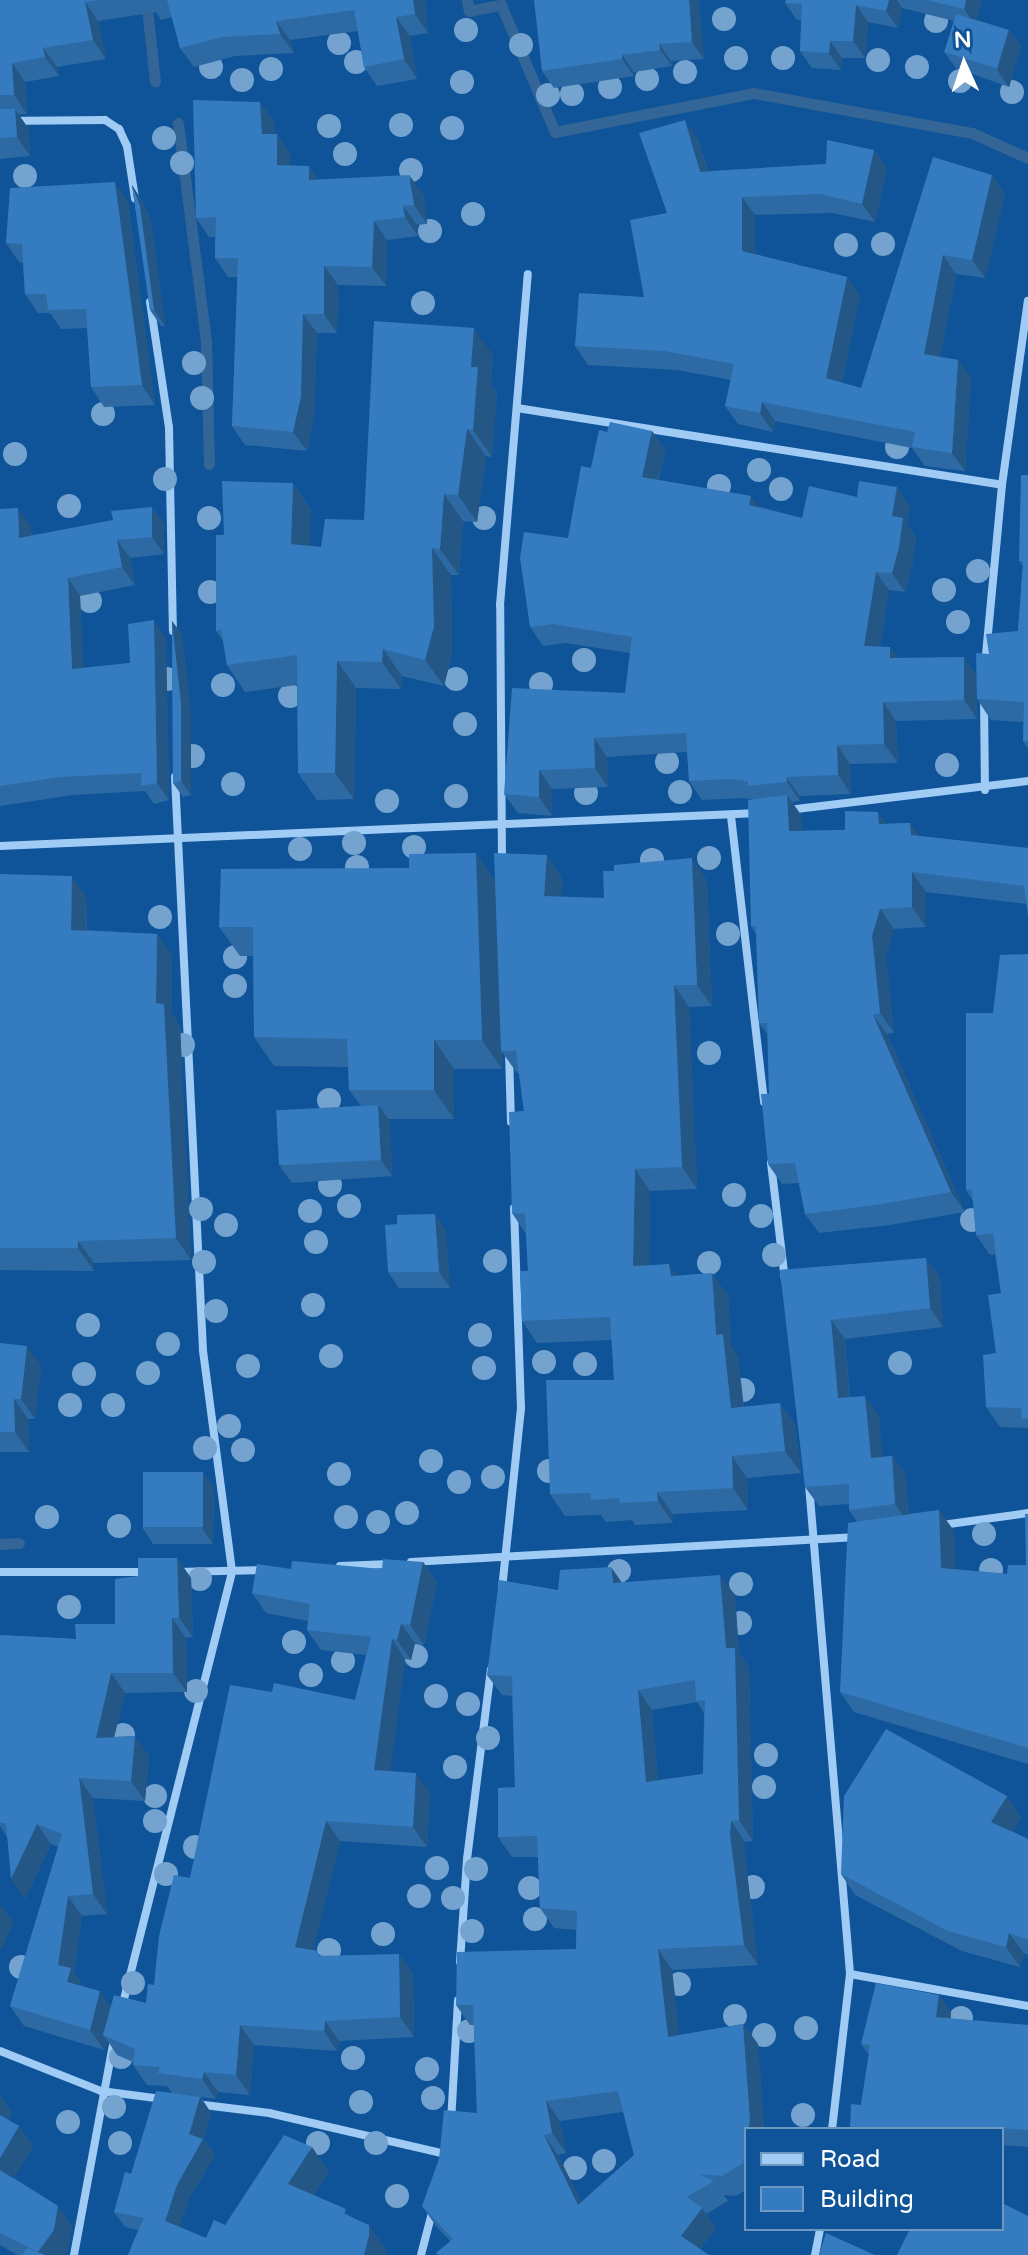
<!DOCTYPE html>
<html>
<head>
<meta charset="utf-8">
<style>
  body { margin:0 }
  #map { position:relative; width:1028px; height:2255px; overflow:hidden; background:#0f5498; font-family:"Varela Round",sans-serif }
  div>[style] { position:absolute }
  .stream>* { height:11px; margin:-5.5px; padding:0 5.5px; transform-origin:5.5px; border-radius:5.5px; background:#336596 }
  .minor>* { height:8px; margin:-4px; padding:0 4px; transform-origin:4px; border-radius:4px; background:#9fcbf5 }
  .trees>* { width:24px; height:24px; margin:-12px; border-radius:50%; background:#75a3d0 }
  .wall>* { inset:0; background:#2d6aa4 }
  .shaded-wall>* { inset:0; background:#245686 }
  .building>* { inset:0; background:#347bbf; transform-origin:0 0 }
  span { translate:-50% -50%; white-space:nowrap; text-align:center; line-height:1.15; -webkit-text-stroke:8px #0f5498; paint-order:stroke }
  .legend { position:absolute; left:744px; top:2127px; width:260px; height:104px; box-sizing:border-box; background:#0f5498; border:2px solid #6f98c1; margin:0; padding:10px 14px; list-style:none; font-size:24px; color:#fff }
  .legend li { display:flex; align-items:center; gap:16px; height:40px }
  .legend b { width:40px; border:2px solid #6f98c1 }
  .north { position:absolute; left:924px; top:24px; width:80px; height:80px; -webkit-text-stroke:6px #0f5498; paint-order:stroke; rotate:357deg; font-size:22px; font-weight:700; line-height:32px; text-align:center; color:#fff }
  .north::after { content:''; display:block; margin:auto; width:28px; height:36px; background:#fff; clip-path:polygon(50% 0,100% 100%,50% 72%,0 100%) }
</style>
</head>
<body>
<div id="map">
  <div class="stream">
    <i style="left:146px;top:0;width:82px;rotate:83.7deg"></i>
    <i style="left:467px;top:0;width:11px;rotate:80deg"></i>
    <i style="left:469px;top:11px;width:33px;rotate:-11deg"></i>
    <i style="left:501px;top:5px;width:138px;rotate:67deg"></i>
    <i style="left:555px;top:132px;width:203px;rotate:-11.1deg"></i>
    <i style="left:754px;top:93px;width:222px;rotate:10.4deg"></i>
    <i style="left:972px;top:133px;width:61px;rotate:24.1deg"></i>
    <i style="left:178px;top:123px;width:220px;rotate:82.7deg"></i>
    <i style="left:206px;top:341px;width:123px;rotate:88.6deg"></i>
    <i style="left:0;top:1544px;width:19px;rotate:-3deg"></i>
  </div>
  <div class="minor">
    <i style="left:0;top:121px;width:105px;rotate:-0.5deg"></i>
    <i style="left:105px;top:120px;width:17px;rotate:33deg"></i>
    <i style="left:119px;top:129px;width:19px;rotate:65deg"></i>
    <i style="left:127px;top:146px;width:53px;rotate:81.3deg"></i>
    <i style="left:150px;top:302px;width:126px;rotate:81.4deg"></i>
    <i style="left:169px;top:427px;width:204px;rotate:88.9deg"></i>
    <i style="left:517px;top:408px;width:491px;rotate:9deg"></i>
    <i style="left:985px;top:665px;width:181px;rotate:-84.6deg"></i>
    <i style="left:1002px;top:485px;width:186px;rotate:-82deg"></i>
    <i style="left:984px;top:698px;width:92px;rotate:89.4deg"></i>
    <i style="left:788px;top:810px;width:242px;rotate:-6.9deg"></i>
    <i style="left:731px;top:816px;width:288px;rotate:83.4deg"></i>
    <i style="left:0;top:846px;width:759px;rotate:-2.49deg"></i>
    <i style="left:502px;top:862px;width:257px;rotate:-90.4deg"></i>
    <i style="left:500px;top:605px;width:332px;rotate:-85.2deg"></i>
    <i style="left:509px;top:1052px;width:70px;rotate:88.4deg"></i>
    <i style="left:771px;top:1163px;width:118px;rotate:83.2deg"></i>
    <i style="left:809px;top:1485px;width:491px;rotate:85.2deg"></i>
    <i style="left:850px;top:1974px;width:156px;rotate:96.6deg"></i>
    <i style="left:942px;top:1525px;width:87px;rotate:-7.9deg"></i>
    <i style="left:411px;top:1562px;width:447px;rotate:-3.2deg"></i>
    <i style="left:340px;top:1566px;width:50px;rotate:-2.3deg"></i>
    <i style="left:0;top:1572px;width:146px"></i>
    <i style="left:176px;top:1572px;width:90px;rotate:-1.3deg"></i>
    <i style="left:502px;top:1589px;width:182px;rotate:-84deg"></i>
    <i style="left:521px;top:1408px;width:200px;rotate:-92deg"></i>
    <i style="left:460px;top:1962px;width:103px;rotate:-86.1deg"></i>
    <i style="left:467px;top:1859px;width:191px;rotate:-82.8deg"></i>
    <i style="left:850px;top:1974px;width:181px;rotate:10.2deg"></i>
    <i style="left:122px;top:2007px;width:450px;rotate:-75.8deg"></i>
    <i style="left:232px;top:1571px;width:223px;rotate:-97.5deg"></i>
    <i style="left:203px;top:1350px;width:574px;rotate:-92.8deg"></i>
    <i style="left:0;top:2051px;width:109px;rotate:21.6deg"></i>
    <i style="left:101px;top:2091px;width:63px;rotate:7.4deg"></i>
    <i style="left:196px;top:2104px;width:74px;rotate:7deg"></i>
    <i style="left:269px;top:2113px;width:185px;rotate:13.1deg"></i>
    <i style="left:451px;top:2122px;width:122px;rotate:-86.7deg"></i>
    <i style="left:74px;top:2255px;width:219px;rotate:-79.5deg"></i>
    <i style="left:421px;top:2255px;width:48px;rotate:-75.4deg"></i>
    <i style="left:815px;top:2255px;width:26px;rotate:-79deg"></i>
  </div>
  <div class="trees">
    <i style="left:724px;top:19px"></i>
    <i style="left:936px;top:21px"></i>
    <i style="left:466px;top:30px"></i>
    <i style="left:339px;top:43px"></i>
    <i style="left:521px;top:45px"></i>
    <i style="left:736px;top:58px"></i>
    <i style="left:783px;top:58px"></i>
    <i style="left:878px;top:60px"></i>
    <i style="left:356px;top:62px"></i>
    <i style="left:211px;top:67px"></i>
    <i style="left:917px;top:67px"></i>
    <i style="left:271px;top:69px"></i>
    <i style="left:685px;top:72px"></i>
    <i style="left:647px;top:79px"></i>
    <i style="left:242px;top:80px"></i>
    <i style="left:960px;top:81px"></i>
    <i style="left:462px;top:82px"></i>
    <i style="left:610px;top:87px"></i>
    <i style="left:1012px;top:92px"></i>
    <i style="left:572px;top:94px"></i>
    <i style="left:548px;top:95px"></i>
    <i style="left:401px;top:125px"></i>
    <i style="left:329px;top:126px"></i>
    <i style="left:452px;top:128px"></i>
    <i style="left:164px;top:138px"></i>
    <i style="left:345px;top:154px"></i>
    <i style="left:182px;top:163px"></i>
    <i style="left:411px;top:170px"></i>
    <i style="left:25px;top:176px"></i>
    <i style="left:473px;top:214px"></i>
    <i style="left:430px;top:231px"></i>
    <i style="left:883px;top:244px"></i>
    <i style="left:846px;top:245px"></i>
    <i style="left:423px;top:303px"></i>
    <i style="left:194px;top:363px"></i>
    <i style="left:202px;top:398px"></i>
    <i style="left:103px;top:414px"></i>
    <i style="left:897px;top:447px"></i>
    <i style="left:15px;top:454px"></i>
    <i style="left:759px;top:470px"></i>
    <i style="left:165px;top:479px"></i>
    <i style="left:719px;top:486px"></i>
    <i style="left:781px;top:489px"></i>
    <i style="left:69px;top:506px"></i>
    <i style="left:209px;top:518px"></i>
    <i style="left:484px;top:518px"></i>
    <i style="left:978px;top:571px"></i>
    <i style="left:944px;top:590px"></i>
    <i style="left:210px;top:592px"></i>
    <i style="left:90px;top:601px"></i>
    <i style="left:958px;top:622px"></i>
    <i style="left:584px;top:660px"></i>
    <i style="left:167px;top:679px"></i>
    <i style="left:456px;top:679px"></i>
    <i style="left:541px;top:684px"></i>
    <i style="left:223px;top:685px"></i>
    <i style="left:290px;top:696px"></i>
    <i style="left:465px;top:724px"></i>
    <i style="left:193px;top:756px"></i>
    <i style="left:667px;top:762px"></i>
    <i style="left:947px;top:765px"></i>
    <i style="left:233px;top:784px"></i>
    <i style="left:680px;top:792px"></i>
    <i style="left:586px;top:793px"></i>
    <i style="left:456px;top:796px"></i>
    <i style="left:387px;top:801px"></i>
    <i style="left:354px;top:843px"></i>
    <i style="left:414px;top:847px"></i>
    <i style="left:300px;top:849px"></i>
    <i style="left:709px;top:858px"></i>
    <i style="left:652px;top:860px"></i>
    <i style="left:357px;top:867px"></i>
    <i style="left:160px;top:917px"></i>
    <i style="left:728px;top:934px"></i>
    <i style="left:235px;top:957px"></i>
    <i style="left:235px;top:986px"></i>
    <i style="left:183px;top:1045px"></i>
    <i style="left:709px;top:1053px"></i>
    <i style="left:329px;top:1100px"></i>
    <i style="left:330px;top:1185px"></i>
    <i style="left:734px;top:1195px"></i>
    <i style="left:349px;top:1206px"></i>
    <i style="left:201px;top:1209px"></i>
    <i style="left:310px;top:1211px"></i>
    <i style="left:761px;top:1216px"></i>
    <i style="left:972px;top:1220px"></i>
    <i style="left:226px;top:1225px"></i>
    <i style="left:316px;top:1242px"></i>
    <i style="left:774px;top:1255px"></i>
    <i style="left:495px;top:1261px"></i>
    <i style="left:204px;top:1262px"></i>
    <i style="left:709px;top:1263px"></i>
    <i style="left:313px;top:1305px"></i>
    <i style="left:216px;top:1311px"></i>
    <i style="left:88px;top:1325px"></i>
    <i style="left:480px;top:1335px"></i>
    <i style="left:168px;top:1344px"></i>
    <i style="left:331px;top:1356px"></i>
    <i style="left:544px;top:1362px"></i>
    <i style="left:900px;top:1363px"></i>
    <i style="left:585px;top:1364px"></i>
    <i style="left:248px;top:1366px"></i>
    <i style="left:484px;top:1368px"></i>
    <i style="left:148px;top:1373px"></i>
    <i style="left:84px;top:1374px"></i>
    <i style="left:743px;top:1390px"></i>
    <i style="left:70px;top:1405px"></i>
    <i style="left:113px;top:1405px"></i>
    <i style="left:229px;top:1426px"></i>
    <i style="left:205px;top:1448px"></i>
    <i style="left:243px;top:1450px"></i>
    <i style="left:431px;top:1461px"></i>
    <i style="left:549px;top:1471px"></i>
    <i style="left:339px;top:1474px"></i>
    <i style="left:493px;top:1477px"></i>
    <i style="left:459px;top:1482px"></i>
    <i style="left:407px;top:1513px"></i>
    <i style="left:47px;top:1517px"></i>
    <i style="left:346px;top:1517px"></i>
    <i style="left:378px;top:1522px"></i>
    <i style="left:119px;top:1526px"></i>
    <i style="left:984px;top:1534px"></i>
    <i style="left:991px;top:1570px"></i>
    <i style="left:619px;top:1571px"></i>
    <i style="left:200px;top:1579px"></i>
    <i style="left:741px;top:1584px"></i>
    <i style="left:69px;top:1607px"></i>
    <i style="left:740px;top:1623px"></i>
    <i style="left:294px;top:1642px"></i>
    <i style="left:416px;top:1656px"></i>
    <i style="left:343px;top:1661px"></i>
    <i style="left:311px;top:1675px"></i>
    <i style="left:196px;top:1691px"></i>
    <i style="left:436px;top:1696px"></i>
    <i style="left:468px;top:1704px"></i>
    <i style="left:123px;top:1735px"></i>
    <i style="left:488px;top:1738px"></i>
    <i style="left:766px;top:1755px"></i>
    <i style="left:455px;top:1767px"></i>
    <i style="left:764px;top:1787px"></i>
    <i style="left:155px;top:1796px"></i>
    <i style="left:155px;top:1821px"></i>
    <i style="left:195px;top:1847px"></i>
    <i style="left:437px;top:1868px"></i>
    <i style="left:476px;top:1869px"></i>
    <i style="left:166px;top:1874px"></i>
    <i style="left:753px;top:1887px"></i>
    <i style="left:530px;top:1888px"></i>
    <i style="left:419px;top:1896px"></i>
    <i style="left:453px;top:1898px"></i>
    <i style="left:535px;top:1919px"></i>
    <i style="left:472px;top:1931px"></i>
    <i style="left:383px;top:1934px"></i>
    <i style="left:329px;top:1950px"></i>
    <i style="left:21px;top:1967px"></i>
    <i style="left:133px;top:1983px"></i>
    <i style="left:679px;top:1984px"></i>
    <i style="left:735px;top:2016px"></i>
    <i style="left:961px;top:2018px"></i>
    <i style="left:806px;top:2028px"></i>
    <i style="left:469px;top:2031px"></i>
    <i style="left:764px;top:2035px"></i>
    <i style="left:121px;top:2057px"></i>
    <i style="left:353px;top:2058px"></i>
    <i style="left:427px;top:2069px"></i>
    <i style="left:433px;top:2098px"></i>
    <i style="left:361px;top:2102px"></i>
    <i style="left:114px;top:2107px"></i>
    <i style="left:803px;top:2115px"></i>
    <i style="left:68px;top:2122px"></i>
    <i style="left:120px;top:2143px"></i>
    <i style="left:318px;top:2143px"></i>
    <i style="left:376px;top:2143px"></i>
    <i style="left:604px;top:2161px"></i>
    <i style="left:575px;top:2168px"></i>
    <i style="left:397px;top:2196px"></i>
  </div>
  <div class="wall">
    <i style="clip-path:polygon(0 0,425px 0,428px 33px,410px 36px,417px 79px,377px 86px,364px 67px,358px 31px,290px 40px,294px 53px,235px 56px,194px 67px,180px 48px,172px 17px,161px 20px,156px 12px,98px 21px,106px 59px,57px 67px,59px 76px,25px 82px,27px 114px,18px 114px,28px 128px,30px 156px,0 159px)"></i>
    <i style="clip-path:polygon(699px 0,704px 59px,671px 61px,672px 66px,634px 72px,634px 76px,554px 88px,542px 71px)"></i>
    <i style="clip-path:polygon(786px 0,982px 0,977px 20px,1009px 30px,1021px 46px,1009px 87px,956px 68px,944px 52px,954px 21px,902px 8px,898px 28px,868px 22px,865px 58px,842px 58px,841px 70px,812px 68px,800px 51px,801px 20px,797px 20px,785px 3px)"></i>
    <i style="clip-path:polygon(274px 121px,274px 134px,277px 134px,290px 153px,290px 165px,319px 180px,423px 194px,427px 224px,417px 225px,418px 236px,387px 240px,386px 286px,338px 285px,337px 333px,317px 333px,314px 416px,307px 451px,245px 445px,232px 426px,238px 277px,228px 277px,215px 258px,215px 237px,209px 237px,196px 218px)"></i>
    <i style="clip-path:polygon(698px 139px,708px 171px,826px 164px,874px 150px,887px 168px,875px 222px,833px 213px,755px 215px,755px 254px,847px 277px,860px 295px,842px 383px,861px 388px,992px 175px,1005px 194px,985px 278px,956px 274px,940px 357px,958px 360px,971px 378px,965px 471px,925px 466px,912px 448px,775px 421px,773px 432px,738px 424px,725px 406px,731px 380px,677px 370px,588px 365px,575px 346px,644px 297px,667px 213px)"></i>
    <i style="clip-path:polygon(132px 185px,142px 201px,151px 221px,165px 326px,161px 326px,150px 310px)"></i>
    <i style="clip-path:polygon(128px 201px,155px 405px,104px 407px,91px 387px,87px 328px,61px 329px,50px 313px,38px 313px,25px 294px,23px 263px,19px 262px,6px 243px)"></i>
    <i style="clip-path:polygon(493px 355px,491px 385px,497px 394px,492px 457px,486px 456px,477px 522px,463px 521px,459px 575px,451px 575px,452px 654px,444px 686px,402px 676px,401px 689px,356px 688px,354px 799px,317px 800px,298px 773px,297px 685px,245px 692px,227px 665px,223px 641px,216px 631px,224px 535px,293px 483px,311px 510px,310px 546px,321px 547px,364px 520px)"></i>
    <i style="clip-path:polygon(652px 431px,665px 450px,659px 480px,802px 518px,857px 497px,910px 506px,907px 524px,916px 537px,912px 567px,905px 592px,889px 590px,880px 647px,898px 658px,977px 675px,989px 654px,1018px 631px,1023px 566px,1019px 561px,1028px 475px,1028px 749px,1023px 741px,1024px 722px,991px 720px,977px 699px,977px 719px,896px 721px,898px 763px,850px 764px,851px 794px,800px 796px,800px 801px,792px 802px,801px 815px,802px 831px,845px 830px,886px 824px,910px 823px,919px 836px,1028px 848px,1027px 904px,926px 892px,926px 927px,894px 929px,886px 956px,894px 1033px,887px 1034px,965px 1212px,890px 1225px,819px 1233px,805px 1214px,799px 1183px,782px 1184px,768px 1164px,769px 1094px,768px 1035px,759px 1023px,756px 934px,751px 926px,752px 799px,742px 798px,702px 800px,689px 781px,687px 752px,607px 757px,608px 787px,552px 789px,552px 816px,518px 813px,504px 794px,625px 693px,630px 653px,566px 643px,543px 646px,530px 627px,568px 538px,591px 468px,607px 432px)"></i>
    <i style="clip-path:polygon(0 509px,31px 526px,31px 535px,164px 524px,164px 554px,130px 558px,135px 585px,80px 596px,83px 668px,130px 663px,166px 638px,169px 800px,154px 804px,145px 791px,73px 795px,0 806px)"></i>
    <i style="clip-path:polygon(172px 621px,182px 635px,191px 717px,191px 795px,183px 797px,173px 783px)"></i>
    <i style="clip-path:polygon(0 874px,87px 898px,87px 930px,157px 934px,172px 956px,172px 1014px,180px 1026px,191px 1260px,94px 1263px,94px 1271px,0 1270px)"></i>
    <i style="clip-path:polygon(562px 877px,561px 897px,604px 898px,707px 880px,712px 1006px,689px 1007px,697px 1189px,650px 1191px,649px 1265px,728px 1295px,731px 1346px,738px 1356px,744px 1407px,780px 1403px,795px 1425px,801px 1473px,747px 1478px,748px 1510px,673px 1514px,673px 1523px,635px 1525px,632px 1520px,606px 1522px,601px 1515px,565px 1516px,550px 1494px,614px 1380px,612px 1340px,537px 1343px,522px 1321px,528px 1271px,526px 1234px,512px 1213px,524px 1111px,519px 1073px,517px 1073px,502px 1052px,502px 1069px,454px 1069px,454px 1119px,388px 1119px,390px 1121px,392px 1176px,292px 1183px,280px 1167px,361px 1106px,349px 1090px,348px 1067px,274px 1066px,254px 1037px,253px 956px,240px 956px,219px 927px,495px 881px)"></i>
    <i style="clip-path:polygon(1028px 954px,1028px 1428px,1000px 1427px,986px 1407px,996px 1353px,1001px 1293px,995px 1254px,990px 1255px,976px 1235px,973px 1201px,966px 1190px,993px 1013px)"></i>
    <i style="clip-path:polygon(446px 1230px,450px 1288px,399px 1288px,388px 1272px)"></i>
    <i style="clip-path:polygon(926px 1258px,940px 1278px,943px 1327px,845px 1339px,850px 1397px,879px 1415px,882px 1457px,892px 1456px,906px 1475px,908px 1514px,939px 1510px,954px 1531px,955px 1569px,1007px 1574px,1026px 1565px,1028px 1514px,1028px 1764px,854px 1712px,840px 1692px,857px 1522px,849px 1510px,849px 1504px,819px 1506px,805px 1487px,780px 1270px)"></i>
    <i style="clip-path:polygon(0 1343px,41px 1365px,35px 1419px,28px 1419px,29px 1452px,0 1452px)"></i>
    <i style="clip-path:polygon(214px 1488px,213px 1544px,153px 1544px,142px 1527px)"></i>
    <i style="clip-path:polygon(177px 1558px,191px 1578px,193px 1637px,186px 1638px,187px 1692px,125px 1693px,114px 1737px,135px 1736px,149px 1756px,145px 1801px,93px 1798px,107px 1914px,82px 1916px,74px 1972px,84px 1987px,111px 2006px,146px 2003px,154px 1985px,190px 1878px,272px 1692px,355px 1700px,366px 1655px,321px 1650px,307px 1630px,308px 1621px,266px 1613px,252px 1593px,291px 1569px,382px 1569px,423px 1562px,437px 1582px,424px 1645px,415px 1643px,411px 1660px,405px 1659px,390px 1771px,430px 1793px,427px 1847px,340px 1841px,313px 1950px,322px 1956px,413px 1973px,414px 2037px,339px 2041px,337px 2051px,254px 2045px,250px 2095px,218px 2092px,216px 2099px,201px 2097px,211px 2113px,204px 2139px,215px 2155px,188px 2201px,179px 2227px,206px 2238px,225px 2225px,329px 2172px,314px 2195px,352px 2217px,386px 2250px,386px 2255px,128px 2255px,138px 2230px,125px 2227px,114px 2212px,131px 2174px,172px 2093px,167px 2086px,147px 2085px,133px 2065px,133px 2062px,117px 2055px,107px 2040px,104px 2050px,24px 2026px,10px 2006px,58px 1847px,51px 1844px,25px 1899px,7px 1837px,0 1826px,0 1635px,76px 1639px,115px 1624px,138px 1576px)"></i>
    <i style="clip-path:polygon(evenodd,622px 1582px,735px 1595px,739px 1653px,749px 1668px,753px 1841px,745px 1842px,745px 1855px,758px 1965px,672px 1970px,679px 2035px,743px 2024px,758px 2044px,764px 2129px,746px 2129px,746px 2190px,736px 2196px,724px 2195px,728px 2201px,706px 2214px,716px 2228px,700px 2249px,450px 2241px,436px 2226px,422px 2206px,477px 2113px,474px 2025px,470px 2025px,456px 2005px,576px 1949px,576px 1930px,554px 1928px,540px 1908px,538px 1857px,512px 1857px,498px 1837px,515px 1787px,512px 1696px,502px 1695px,487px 1675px,558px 1590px,622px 1582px,697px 1702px,704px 1713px,703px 1774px,658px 1780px,652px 1710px,697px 1702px,622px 1582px,623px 2112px,634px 2155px,581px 2202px,558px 2155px,566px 2153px,560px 2121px,623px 2112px)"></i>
    <i style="clip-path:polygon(1007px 1796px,1021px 1817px,1012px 1831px,1028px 1839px,1028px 1955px,1024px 1953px,1020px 1967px,962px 1951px,855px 1895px,841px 1874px)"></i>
    <i style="clip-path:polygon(951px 2012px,951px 2019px,1028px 2025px,1028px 2147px,1002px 2145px,1002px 2129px,844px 2129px,850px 2128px,861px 2105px,869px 2055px,861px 2044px)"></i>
    <i style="clip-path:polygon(0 2095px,12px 2112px,8px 2120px,19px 2126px,33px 2146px,14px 2178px,58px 2206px,72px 2226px,68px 2250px,64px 2255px,18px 2255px,0 2245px)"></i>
  </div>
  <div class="shaded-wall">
    <i style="clip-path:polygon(413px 0,425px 0,428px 33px,415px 14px)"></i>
    <i style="clip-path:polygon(689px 0,699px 0,704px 59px,692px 42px)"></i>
    <i style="clip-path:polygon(889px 0,897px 0,902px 8px,898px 28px,886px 11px)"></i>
    <i style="clip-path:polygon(966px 0,982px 0,976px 26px,964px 9px)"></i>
    <i style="clip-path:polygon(85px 2px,98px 21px,106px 59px,93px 40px)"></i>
    <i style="clip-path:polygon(856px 5px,868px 22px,865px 58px,853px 41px)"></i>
    <i style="clip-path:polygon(396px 17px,410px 36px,417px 79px,404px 59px)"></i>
    <i style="clip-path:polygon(276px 21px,290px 40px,294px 53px,280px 34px)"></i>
    <i style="clip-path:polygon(1009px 30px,1021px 46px,1009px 87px,997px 70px)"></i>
    <i style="clip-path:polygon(830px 41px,842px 58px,841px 70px,829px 53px)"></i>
    <i style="clip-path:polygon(659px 44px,671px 61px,672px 66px,660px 50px)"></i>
    <i style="clip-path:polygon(43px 48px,57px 67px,59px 76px,45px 57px)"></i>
    <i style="clip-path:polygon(622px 55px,634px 72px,634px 76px,622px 59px)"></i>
    <i style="clip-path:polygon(12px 63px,25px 82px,27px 114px,14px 95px)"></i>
    <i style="clip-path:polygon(260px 102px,274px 121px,275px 153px,262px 134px)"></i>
    <i style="clip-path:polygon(15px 109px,28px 128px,30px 156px,17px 137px)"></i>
    <i style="clip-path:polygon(685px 120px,698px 139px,713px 190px,700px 172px)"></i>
    <i style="clip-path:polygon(277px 134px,290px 153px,290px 184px,277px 165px)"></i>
    <i style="clip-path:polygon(874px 150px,887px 168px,875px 222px,862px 204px)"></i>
    <i style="clip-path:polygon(309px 166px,322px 185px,309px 180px)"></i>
    <i style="clip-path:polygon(409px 175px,423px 194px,427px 224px,414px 205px)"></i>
    <i style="clip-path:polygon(992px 175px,1005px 194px,985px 278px,972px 260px)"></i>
    <i style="clip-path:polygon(115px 182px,128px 201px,155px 405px,142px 385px)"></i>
    <i style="clip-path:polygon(132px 185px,142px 201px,151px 221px,165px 326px,154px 310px)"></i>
    <i style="clip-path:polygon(742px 197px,755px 215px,755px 269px,742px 251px)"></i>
    <i style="clip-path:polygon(403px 206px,417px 225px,418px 236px,405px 217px)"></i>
    <i style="clip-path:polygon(374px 221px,387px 240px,386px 286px,372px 267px)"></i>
    <i style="clip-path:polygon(943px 255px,956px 274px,937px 373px,924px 354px)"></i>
    <i style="clip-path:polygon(324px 266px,338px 285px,337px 333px,324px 314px)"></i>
    <i style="clip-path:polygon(847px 277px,860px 295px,839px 397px,826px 378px)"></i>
    <i style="clip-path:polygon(303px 314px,317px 333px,314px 416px,307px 451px,293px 432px)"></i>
    <i style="clip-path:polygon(474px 328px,493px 355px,491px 385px,497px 394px,492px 457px,473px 430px,471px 367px)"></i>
    <i style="clip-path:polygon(958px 360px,971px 378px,965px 471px,952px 453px)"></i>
    <i style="clip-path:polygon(762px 402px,775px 421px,773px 432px,760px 413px)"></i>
    <i style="clip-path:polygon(467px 429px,486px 456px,477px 522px,458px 495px)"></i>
    <i style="clip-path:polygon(652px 431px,665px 450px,655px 496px,642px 477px)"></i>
    <i style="clip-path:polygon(293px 483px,311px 510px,310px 571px,291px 544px)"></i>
    <i style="clip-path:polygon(897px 487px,910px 506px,907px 524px,916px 537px,912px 567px,905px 592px,892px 573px,892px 516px)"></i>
    <i style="clip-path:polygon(444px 494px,463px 521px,459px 575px,440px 549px)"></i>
    <i style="clip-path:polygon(751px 496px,764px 514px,749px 505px)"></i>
    <i style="clip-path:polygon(152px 507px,164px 524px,164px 554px,152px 537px)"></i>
    <i style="clip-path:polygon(18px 508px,31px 526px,31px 555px,19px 538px)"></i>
    <i style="clip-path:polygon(117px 540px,130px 558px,135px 585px,122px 567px)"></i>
    <i style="clip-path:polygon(432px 548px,451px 575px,452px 654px,444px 686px,425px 660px)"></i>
    <i style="clip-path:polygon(876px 572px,889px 590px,877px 665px,864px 646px)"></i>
    <i style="clip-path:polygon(68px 578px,80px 596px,84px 687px,72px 669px)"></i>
    <i style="clip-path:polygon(154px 620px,166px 638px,169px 800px,157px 783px)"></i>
    <i style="clip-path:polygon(172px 621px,182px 635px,191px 717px,191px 795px,181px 781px)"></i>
    <i style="clip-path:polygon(890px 647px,904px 666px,890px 658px)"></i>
    <i style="clip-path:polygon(383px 649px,402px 676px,401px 689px,382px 662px)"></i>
    <i style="clip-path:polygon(964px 657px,977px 676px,977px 719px,964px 700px)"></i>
    <i style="clip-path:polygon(337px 661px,356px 688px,354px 799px,335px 773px)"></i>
    <i style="clip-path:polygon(883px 702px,896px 721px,898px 763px,884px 744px)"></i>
    <i style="clip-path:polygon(594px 738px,607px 757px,608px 787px,595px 768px)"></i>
    <i style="clip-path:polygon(837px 745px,850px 764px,851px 794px,838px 775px)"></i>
    <i style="clip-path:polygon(539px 770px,552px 789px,552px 816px,539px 797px)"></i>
    <i style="clip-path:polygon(786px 777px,800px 796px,800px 801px,787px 782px)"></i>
    <i style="clip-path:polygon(787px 795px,801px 815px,803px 851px,789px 831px)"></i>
    <i style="clip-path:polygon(878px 812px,892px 832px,879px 824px)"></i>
    <i style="clip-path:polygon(910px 823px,924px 843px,911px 835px)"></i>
    <i style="clip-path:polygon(476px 853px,496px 882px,502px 1069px,482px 1040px)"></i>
    <i style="clip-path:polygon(547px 855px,562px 877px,560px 918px,544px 896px)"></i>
    <i style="clip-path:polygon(692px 858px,707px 880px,712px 1006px,697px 985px)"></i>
    <i style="clip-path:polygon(912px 872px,926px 892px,926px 927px,912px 907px)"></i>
    <i style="clip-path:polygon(72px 876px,87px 898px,86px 952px,71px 930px)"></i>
    <i style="clip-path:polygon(880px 909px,894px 929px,886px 956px,894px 1033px,880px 1013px,872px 936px)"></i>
    <i style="clip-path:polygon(157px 934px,172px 956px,172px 1014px,180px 1026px,191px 1260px,176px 1238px,156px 1003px)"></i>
    <i style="clip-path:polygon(674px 985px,689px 1007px,697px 1189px,682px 1167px)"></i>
    <i style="clip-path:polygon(873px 1015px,887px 1034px,965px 1212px,951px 1192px)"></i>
    <i style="clip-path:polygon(434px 1040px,454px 1069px,454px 1119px,434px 1090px)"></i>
    <i style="clip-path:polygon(378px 1105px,390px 1121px,392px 1176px,381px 1160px)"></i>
    <i style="clip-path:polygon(635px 1169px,650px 1191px,649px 1288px,633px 1266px)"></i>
    <i style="clip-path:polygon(435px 1214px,446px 1230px,450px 1288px,439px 1272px)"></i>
    <i style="clip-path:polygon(78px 1241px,94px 1263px,94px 1271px,78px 1248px)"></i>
    <i style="clip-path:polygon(926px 1258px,940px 1278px,943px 1327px,930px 1308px)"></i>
    <i style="clip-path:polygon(669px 1264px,684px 1286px,671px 1276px)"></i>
    <i style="clip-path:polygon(712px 1273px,728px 1295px,731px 1346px,738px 1356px,746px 1430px,731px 1408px,716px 1335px)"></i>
    <i style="clip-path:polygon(831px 1320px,845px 1339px,851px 1417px,838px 1398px)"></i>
    <i style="clip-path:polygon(27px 1346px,41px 1365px,35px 1419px,21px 1399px)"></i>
    <i style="clip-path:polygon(865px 1396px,879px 1415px,884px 1477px,871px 1458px)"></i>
    <i style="clip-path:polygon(14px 1399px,28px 1419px,29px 1452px,15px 1432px)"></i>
    <i style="clip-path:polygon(780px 1403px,795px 1425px,801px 1473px,785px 1451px)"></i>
    <i style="clip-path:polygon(732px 1456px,747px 1478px,748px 1510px,733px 1488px)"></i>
    <i style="clip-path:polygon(892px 1456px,906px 1475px,908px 1523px,895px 1504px)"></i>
    <i style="clip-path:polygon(203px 1472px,214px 1488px,213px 1544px,202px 1528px)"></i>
    <i style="clip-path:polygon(657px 1492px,673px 1514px,673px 1523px,658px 1501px)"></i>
    <i style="clip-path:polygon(939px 1510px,954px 1531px,956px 1588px,941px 1568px)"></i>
    <i style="clip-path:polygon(177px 1558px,191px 1578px,193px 1637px,179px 1618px)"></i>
    <i style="clip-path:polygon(423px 1562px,437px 1582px,424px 1645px,410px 1625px)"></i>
    <i style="clip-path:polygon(611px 1567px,625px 1587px,613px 1583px)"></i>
    <i style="clip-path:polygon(720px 1575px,735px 1595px,739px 1653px,749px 1668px,753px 1841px,739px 1820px)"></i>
    <i style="clip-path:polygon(172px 1618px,186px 1638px,187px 1692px,173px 1673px)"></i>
    <i style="clip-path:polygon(401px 1624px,415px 1643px,411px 1660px,397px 1640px)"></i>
    <i style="clip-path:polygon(392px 1639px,405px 1659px,388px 1790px,374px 1770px)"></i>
    <i style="clip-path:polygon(111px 1673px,125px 1693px,109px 1758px,96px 1738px)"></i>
    <i style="clip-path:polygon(638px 1690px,652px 1710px,660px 1802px,646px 1782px)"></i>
    <i style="clip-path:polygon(135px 1736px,149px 1756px,145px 1801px,131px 1781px)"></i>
    <i style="clip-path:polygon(416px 1773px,430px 1793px,427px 1847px,413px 1827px)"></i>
    <i style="clip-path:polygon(79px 1778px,93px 1798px,107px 1914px,93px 1894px)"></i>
    <i style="clip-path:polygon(1007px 1796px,1021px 1817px,1006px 1842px,991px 1822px)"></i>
    <i style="clip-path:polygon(326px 1821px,340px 1841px,309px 1967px,295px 1947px)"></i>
    <i style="clip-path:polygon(731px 1821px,745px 1842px,745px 1855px,758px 1965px,744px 1945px,730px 1835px)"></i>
    <i style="clip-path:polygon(37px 1824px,51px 1844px,25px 1899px,11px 1879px)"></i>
    <i style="clip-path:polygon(68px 1896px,82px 1916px,74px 1972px,85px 1988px,67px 1982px,58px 1965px)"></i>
    <i style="clip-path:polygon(0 1904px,14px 1923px,1px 1950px,0 1949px)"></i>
    <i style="clip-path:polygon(1009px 1933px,1024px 1953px,1020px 1967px,1006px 1947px)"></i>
    <i style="clip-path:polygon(658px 1949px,672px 1970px,682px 2057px,668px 2037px)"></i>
    <i style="clip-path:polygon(399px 1954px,413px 1973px,414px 2037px,400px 2017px)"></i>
    <i style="clip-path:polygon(100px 1991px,114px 2011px,103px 2035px,107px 2040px,104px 2050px,90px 2030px)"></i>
    <i style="clip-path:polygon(939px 1995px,951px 2012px,948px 2035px,936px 2017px)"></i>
    <i style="clip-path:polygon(325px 2021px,339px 2041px,337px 2051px,324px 2031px)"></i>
    <i style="clip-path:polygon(743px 2024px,758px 2044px,764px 2129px,749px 2129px)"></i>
    <i style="clip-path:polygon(240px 2025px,254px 2045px,250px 2095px,236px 2075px)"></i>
    <i style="clip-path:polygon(204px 2072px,218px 2092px,216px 2099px,202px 2079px)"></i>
    <i style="clip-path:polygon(0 2095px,12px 2112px,3px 2129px,0 2124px)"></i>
    <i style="clip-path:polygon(200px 2097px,211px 2113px,204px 2139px,215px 2155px,188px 2201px,176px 2238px,165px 2222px)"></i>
    <i style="clip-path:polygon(546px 2101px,560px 2121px,566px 2153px,552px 2133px)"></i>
    <i style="clip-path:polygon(19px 2126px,33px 2146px,9px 2186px,0 2173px,0 2158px)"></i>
    <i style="clip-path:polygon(544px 2135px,558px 2155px,593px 2225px,578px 2205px)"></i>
    <i style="clip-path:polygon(312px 2147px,329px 2172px,306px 2208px,288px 2184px)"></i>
    <i style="clip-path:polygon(58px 2206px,72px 2226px,68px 2250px,64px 2255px,39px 2255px,37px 2253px)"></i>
    <i style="clip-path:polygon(702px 2208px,716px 2228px,696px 2255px,681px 2236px)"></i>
    <i style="clip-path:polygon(369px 2225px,386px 2250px,386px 2255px,364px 2255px)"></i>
  </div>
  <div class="building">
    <i style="clip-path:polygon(0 0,98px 0,85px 2px,93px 40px,43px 48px,45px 57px,12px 63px,14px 95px,0 95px)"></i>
    <i style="clip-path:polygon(167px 0,413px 0,415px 14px,396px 17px,404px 59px,364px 67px,354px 10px,276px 21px,280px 34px,222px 37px,180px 48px)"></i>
    <i style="clip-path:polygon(534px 0,689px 0,692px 42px,659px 44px,660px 50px,622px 55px,622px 59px,542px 71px)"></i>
    <i style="clip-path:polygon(786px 0,889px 0,886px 11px,856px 5px,853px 41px,830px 41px,829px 53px,800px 51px,802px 4px,785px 3px)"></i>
    <i style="clip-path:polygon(927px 0,966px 0,964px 9px)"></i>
    <i style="left:956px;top:14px;width:55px;height:40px;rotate:17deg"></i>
    <i style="clip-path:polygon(193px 100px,260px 102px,262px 134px,277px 134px,277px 165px,309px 166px,309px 180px,409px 175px,414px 205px,403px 206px,405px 217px,374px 221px,372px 267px,324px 266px,324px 314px,303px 314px,301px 397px,293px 432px,232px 426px,238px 258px,215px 258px,216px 217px,196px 218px)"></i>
    <i style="clip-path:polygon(0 109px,15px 109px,17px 137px,0 138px)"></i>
    <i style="clip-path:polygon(685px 120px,700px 172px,826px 164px,827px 140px,874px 150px,862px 204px,820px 194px,742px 197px,742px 251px,847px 277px,826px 378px,861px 388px,933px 157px,992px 175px,972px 260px,943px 255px,924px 354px,958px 360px,952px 453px,912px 447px,915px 432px,762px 402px,760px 413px,725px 406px,734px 364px,664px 351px,575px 346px,579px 293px,644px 297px,630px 220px,667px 213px,639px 133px)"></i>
    <i style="clip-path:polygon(115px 182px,142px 385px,91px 387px,86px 309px,48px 310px,46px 294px,25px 294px,22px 244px,6px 243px,10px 188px)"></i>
    <i style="clip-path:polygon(132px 185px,140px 206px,154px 310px,150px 310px)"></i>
    <i style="clip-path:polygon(374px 321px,474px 328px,471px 367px,478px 367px,473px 430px,467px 429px,458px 495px,444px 494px,440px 549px,432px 548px,434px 627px,425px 660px,383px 649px,382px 662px,337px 661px,335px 773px,298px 773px,297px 655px,227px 665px,221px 629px,216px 631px,216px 535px,224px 535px,222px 481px,293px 483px,291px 544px,321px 547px,325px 519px,364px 520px)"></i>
    <i style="clip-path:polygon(610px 422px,652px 431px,642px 477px,751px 496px,749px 505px,802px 518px,809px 486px,857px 497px,859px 481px,897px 487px,892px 516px,903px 518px,899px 548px,892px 573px,876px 572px,864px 646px,890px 647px,890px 658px,964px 657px,964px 700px,883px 702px,884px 744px,837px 745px,838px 775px,786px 777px,787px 782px,748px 786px,748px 781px,729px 779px,689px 781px,686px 733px,594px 738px,595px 768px,539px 770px,539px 797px,504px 794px,512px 688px,625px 693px,632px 637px,553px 624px,530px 627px,520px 558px,524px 532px,568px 538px,581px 466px,591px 468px,599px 430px,607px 432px)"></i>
    <i style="clip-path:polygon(1021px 475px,1028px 475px,1028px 741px,1023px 741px,1024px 702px,977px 699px,976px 653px,989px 654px,986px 634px,1018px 631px,1023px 561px,1019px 561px)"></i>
    <i style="clip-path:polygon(152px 507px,152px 537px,117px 540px,122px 567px,68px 578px,72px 669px,130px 663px,128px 624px,154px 620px,157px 783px,141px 786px,142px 773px,61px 777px,0 786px,0 509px,18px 508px,19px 538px,113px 520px,111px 511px)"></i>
    <i style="clip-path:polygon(172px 621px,181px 703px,181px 781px,173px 783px)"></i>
    <i style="clip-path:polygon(787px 795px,789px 831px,845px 830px,845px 811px,878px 812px,879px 824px,910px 823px,911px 835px,1028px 848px,1028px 916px,1024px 886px,912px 872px,912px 907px,880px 909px,872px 936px,880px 1013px,873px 1015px,951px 1192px,876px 1205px,805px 1214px,795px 1163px,768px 1164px,761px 1094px,769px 1094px,767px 1023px,759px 1023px,756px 926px,751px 926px,748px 800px)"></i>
    <i style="clip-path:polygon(476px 853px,482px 1040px,434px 1040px,434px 1090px,349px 1090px,347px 1039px,254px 1037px,253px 927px,219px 927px,221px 869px,409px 868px,409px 854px)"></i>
    <i style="clip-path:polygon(494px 853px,547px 855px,544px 896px,604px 898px,603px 871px,614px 871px,614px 865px,692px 858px,697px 985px,674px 985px,682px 1167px,635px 1169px,633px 1266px,669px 1264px,671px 1276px,712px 1273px,716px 1335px,723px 1334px,731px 1408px,780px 1403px,785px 1451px,732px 1456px,733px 1488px,657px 1492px,658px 1501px,620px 1503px,619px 1498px,591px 1500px,590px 1493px,550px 1494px,546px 1380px,614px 1380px,610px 1317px,522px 1321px,520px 1271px,528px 1271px,525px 1214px,512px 1213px,509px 1112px,524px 1111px,516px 1051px,501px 1051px)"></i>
    <i style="clip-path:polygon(0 874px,72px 876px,71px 930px,157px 934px,156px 1003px,164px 1004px,176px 1238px,78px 1241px,78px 1248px,0 1248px)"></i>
    <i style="clip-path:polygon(1028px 954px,1028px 1419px,1022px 1419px,1021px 1408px,986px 1407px,983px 1355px,996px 1353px,988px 1295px,1001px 1293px,993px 1233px,976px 1235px,972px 1189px,966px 1190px,966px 1013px,993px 1013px,1000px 955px)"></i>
    <i style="left:378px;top:1105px;width:55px;height:102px;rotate:87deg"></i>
    <i style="clip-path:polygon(435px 1214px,439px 1272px,388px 1272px,385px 1225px,397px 1224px,397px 1215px)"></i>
    <i style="clip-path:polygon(926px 1258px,930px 1308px,831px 1320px,838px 1398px,865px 1396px,871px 1458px,892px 1456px,895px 1504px,849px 1510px,849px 1484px,805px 1487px,780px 1270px)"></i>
    <i style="clip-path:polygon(0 1343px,27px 1346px,21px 1399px,14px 1399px,15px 1432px,0 1432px)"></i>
    <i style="left:143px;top:1472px;width:60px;height:55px"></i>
    <i style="clip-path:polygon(939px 1510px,941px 1568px,1007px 1574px,1008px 1565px,1026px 1565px,1025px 1514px,1028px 1514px,1028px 1748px,840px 1692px,848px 1523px)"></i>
    <i style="clip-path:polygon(138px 1558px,177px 1558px,179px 1618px,172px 1618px,173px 1673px,111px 1673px,96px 1738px,135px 1736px,131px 1781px,79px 1778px,93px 1894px,68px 1896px,58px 1965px,71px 1968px,67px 1982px,100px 1991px,90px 2030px,10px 2006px,62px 1834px,37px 1824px,11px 1879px,6px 1823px,0 1823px,0 1635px,76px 1639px,75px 1624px,115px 1624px,115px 1579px,138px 1576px)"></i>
    <i style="clip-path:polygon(383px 1559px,423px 1562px,410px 1625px,401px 1624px,397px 1640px,392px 1639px,374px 1770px,416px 1773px,413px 1827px,326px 1821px,295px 1947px,318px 1951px,318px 1956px,399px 1954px,400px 2017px,325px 2021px,324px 2031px,240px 2025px,236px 2075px,204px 2072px,202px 2079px,158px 2073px,160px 2067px,133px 2065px,135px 2049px,103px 2035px,114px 1995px,146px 2003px,148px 1984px,154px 1985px,159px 1936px,174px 1875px,190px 1878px,230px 1685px,272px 1692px,274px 1683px,355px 1700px,371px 1637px,307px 1630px,310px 1604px,252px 1593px,257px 1564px,291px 1569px,292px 1561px,382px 1569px)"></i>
    <i style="clip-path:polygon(evenodd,611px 1567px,613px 1583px,720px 1575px,726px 1648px,735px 1648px,739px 1820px,731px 1821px,730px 1835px,744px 1945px,658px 1949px,668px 2037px,743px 2024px,750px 2119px,749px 2129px,746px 2129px,746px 2147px,743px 2163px,722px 2176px,699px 2174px,714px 2181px,687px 2197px,702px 2208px,681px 2236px,709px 2255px,438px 2255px,436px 2253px,453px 2239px,422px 2206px,439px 2159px,444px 2110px,477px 2113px,473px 2005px,456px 2005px,457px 1952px,576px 1949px,577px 1911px,540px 1908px,537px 1836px,498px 1837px,498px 1788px,515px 1787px,512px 1676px,487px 1675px,499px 1580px,558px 1590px,560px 1570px,611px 1567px,695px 1680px,696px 1701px,705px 1700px,703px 1774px,646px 1782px,638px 1690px,695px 1680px,611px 1567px,618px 2091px,634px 2155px,578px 2205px,544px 2135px,552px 2133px,546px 2101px,618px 2091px)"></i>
    <i style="clip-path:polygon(886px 1729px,1007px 1796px,991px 1822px,1028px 1839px,1028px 1940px,1009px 1933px,1006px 1947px,948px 1931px,841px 1874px,844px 1796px)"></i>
    <i style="clip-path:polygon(876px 1983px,939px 1995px,936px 2017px,1028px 2025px,1028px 2130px,986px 2127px,986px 2129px,844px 2129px,844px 2127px,850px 2128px,851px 2104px,861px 2105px,870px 2045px,861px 2044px)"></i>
    <i style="clip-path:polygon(156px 2091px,200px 2097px,189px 2134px,203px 2139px,177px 2185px,165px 2221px,146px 2213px,144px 2218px,114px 2212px,125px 2172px,131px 2174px)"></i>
    <i style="clip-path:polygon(0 2115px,19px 2126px,0 2158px)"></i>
    <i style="clip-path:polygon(284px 2135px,312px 2147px,288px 2184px,346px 2209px,344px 2214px,369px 2225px,369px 2236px,364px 2255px,128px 2255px,146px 2213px,206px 2238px,214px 2220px,225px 2225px)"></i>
    <i style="clip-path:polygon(0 2170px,58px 2206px,54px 2230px,38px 2252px,0 2233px)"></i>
    <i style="clip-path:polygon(1002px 2203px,1028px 2216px,1028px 2255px,897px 2255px,910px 2229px,1002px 2229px)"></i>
    <i style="clip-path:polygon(826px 2233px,875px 2255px,819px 2255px)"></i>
    <i style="clip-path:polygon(27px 2248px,46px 2255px,22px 2255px)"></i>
  </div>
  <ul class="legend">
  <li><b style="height:10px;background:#9fcbf5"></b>Road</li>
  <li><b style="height:22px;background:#347bbf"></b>Building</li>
  </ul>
  <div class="north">N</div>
</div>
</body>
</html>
